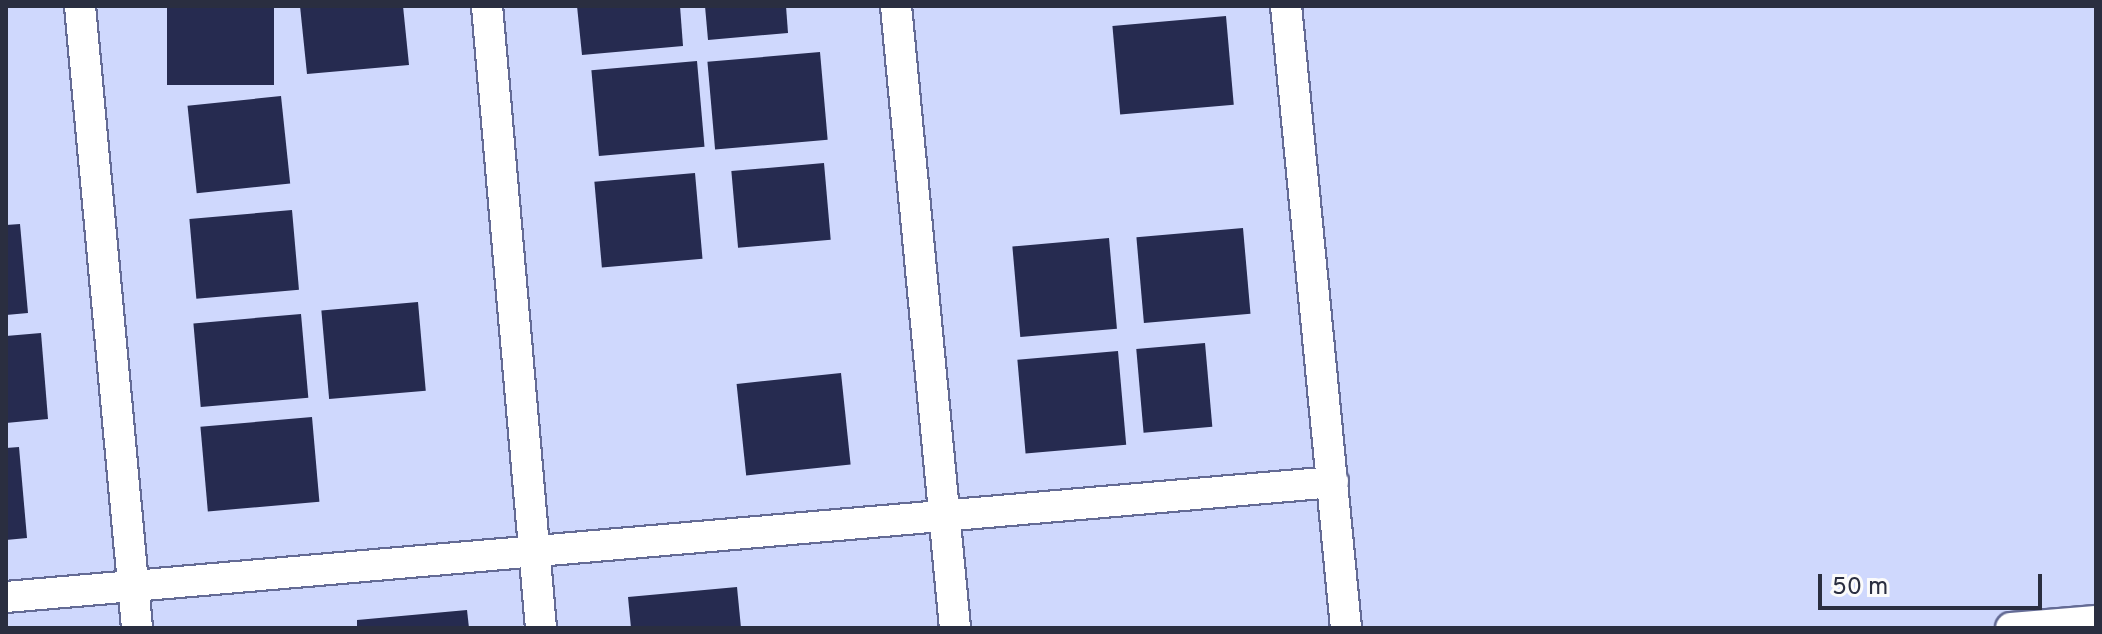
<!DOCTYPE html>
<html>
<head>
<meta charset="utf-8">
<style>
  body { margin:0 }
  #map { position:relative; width:2102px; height:634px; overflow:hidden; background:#cfd8fd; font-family:Overpass,sans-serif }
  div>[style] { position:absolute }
  .building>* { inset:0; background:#262b50; transform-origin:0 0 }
  .roads { filter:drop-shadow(2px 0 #646b95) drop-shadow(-2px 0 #646b95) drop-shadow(0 2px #646b95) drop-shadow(0 -2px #646b95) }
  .street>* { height:30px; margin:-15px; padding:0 15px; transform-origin:15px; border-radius:15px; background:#fff }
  span { translate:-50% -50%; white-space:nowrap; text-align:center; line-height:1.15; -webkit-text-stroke:8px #fbfbfb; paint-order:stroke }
  .frame { position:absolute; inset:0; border:8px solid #2a2e40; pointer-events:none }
  .scale { position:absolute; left:1818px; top:574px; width:224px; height:36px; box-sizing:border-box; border:4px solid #2a2e40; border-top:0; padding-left:10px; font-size:24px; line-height:28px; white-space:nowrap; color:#2a2e40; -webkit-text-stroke:6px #fbfbfb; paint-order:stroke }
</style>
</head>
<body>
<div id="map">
  <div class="building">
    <i style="left:167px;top:6px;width:107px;height:79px"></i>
    <i style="clip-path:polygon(300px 6px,403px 6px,409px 65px,307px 74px)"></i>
    <i style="clip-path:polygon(577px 6px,680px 6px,683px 46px,582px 55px)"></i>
    <i style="clip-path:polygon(705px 6px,786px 6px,788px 33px,708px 40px)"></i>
    <i style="left:1226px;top:16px;width:89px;height:114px;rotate:85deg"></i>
    <i style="left:820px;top:52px;width:88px;height:113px;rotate:85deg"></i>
    <i style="left:697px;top:61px;width:86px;height:106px;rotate:85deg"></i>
    <i style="left:281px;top:96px;width:88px;height:94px;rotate:84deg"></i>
    <i style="left:824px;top:163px;width:77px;height:93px;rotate:85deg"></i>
    <i style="left:695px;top:173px;width:86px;height:101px;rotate:85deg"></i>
    <i style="left:292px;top:210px;width:80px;height:103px;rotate:85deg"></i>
    <i style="clip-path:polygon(20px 224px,28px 313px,6px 315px,6px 225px)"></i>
    <i style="left:1243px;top:228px;width:86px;height:107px;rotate:85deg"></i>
    <i style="left:1109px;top:238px;width:91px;height:97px;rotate:85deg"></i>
    <i style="left:418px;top:302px;width:89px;height:97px;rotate:85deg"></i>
    <i style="left:301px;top:314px;width:84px;height:108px;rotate:85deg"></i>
    <i style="clip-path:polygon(41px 333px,48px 419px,6px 423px,6px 336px)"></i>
    <i style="left:1205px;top:343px;width:84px;height:69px;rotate:85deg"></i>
    <i style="left:1118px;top:351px;width:94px;height:101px;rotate:85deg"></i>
    <i style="left:841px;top:373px;width:92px;height:105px;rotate:84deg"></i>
    <i style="left:312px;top:417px;width:85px;height:112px;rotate:85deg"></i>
    <i style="clip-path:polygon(19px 447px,27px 538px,6px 540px,6px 448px)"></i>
    <i style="clip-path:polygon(737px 587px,741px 628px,631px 628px,628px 597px)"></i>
    <i style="clip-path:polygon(467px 610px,469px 628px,357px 628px,357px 620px)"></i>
  </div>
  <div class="roads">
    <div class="street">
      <i style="left:80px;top:6px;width:625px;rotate:84.76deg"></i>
      <i style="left:487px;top:6px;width:624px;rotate:85.04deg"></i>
      <i style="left:896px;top:6px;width:625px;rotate:84.58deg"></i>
      <i style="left:1286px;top:6px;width:625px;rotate:84.49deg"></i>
      <i style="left:6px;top:597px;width:1332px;rotate:-4.95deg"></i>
      <i style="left:2011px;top:628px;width:85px;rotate:-4.7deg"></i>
    </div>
  </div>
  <div class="frame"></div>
  <div class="scale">50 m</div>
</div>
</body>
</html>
